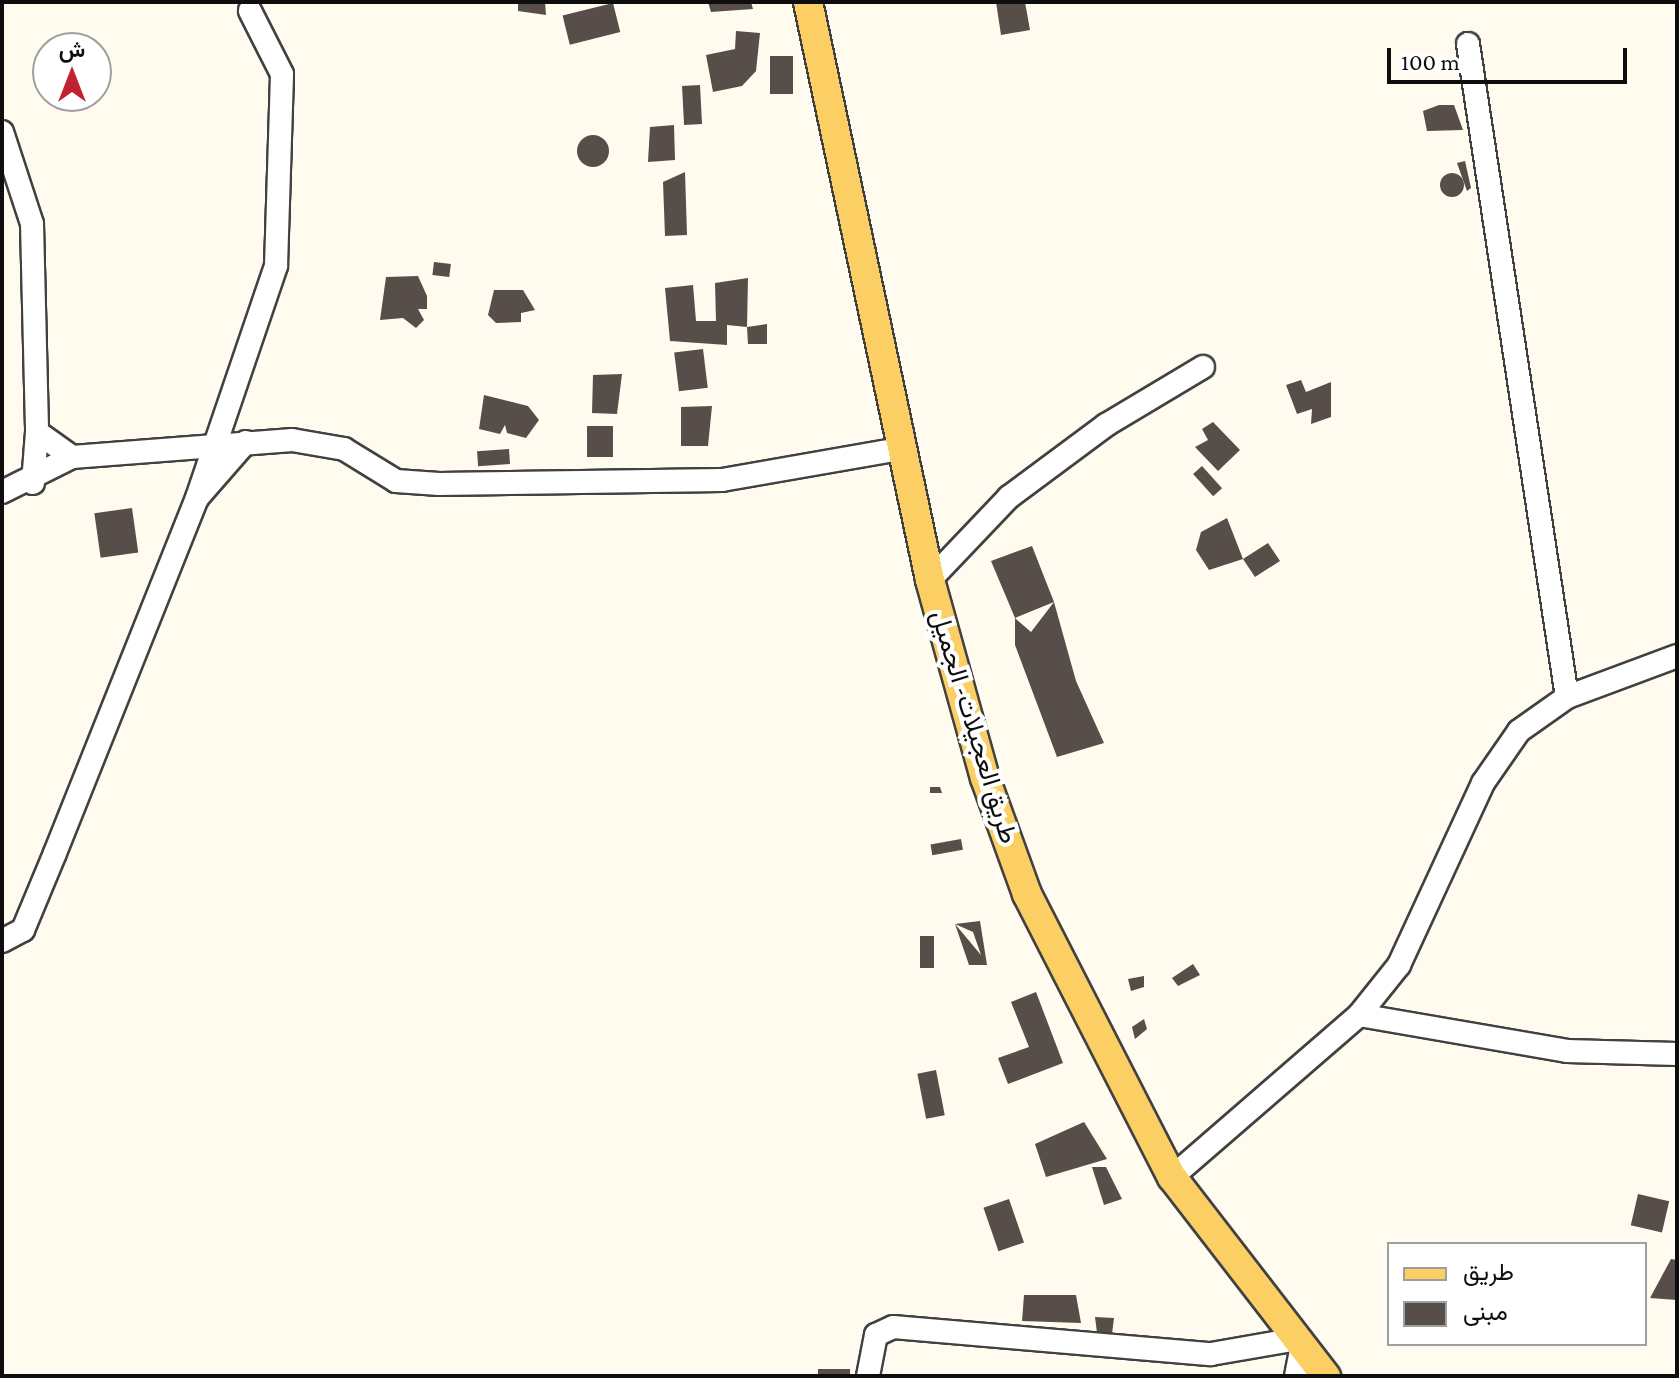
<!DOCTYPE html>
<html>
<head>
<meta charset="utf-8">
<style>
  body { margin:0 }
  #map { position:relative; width:1679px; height:1378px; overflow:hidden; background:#fffbef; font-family:"Crimson Pro",Vazirmatn,serif }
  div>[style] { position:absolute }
  .building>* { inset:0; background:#574e4a; transform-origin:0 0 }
  .round { border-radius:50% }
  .roads { filter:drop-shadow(2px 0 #414141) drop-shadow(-2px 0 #414141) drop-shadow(0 2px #414141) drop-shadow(0 -2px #414141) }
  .minor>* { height:22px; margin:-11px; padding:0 11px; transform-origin:11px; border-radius:11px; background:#fff }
  .major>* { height:28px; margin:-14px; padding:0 14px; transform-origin:14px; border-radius:14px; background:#fbcf63 }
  span { translate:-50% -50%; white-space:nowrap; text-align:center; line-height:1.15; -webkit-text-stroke:8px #fff; paint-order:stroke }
  .street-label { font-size:26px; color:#0e0e0e }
  .frame { position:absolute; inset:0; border:4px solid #0e0e0e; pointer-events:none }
  .legend { position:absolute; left:1387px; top:1242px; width:260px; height:104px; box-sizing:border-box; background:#fff; border:2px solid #9f9f9f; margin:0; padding:10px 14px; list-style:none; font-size:24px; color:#0e0e0e }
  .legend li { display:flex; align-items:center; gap:16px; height:40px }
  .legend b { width:40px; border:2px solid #9f9f9f }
  .north { position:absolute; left:32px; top:32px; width:80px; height:80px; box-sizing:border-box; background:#fff; border:2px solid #9f9f9f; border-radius:50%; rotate:0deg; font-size:22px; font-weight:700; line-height:32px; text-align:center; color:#0e0e0e }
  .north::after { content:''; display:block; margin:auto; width:28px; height:36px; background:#c12332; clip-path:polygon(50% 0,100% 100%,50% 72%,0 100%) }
  .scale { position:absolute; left:1387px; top:48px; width:240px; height:36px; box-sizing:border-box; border:4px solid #0e0e0e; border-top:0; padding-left:10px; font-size:24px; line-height:28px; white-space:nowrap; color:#0e0e0e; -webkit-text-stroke:6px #fff; paint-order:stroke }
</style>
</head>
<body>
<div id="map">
  <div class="building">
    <i style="clip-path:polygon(518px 2px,545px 2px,546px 15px,518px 11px)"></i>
    <i style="clip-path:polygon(708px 2px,751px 2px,753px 9px,711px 12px)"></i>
    <i style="clip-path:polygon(996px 2px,1025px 2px,1030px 30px,1001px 35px)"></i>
    <i style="left:613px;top:3px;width:30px;height:52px;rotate:76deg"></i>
    <i style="clip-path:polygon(736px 31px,760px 33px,756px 71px,742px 86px,713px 92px,706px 55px,735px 49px)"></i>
    <i style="left:770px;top:56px;width:23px;height:38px"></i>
    <i style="left:700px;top:85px;width:39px;height:18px;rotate:87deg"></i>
    <i style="clip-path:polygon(1439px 105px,1454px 105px,1463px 130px,1427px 131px,1423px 111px)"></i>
    <i style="clip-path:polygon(674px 125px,675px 160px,648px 162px,650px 127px)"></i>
    <i class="round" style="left:577px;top:135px;width:32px;height:32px"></i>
    <i style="clip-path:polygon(1465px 161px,1471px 188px,1467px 191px,1457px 163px)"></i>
    <i style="clip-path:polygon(685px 172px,687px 235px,665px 236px,663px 182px)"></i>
    <i class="round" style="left:1440px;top:173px;width:24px;height:24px"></i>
    <i style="left:434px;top:262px;width:17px;height:13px;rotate:7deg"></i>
    <i style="clip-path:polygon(418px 276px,427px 296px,427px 309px,418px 309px,424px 320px,416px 328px,403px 318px,380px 320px,386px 277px)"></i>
    <i style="clip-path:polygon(748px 278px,747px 327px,727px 325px,727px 345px,670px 341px,665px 288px,693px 285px,696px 321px,716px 321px,715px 283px)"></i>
    <i style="clip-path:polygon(494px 290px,523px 290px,535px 310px,521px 313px,521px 322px,496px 323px,488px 315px)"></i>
    <i style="clip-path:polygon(767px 324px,767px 344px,748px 344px,747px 327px)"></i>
    <i style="left:703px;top:349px;width:39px;height:29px;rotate:83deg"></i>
    <i style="clip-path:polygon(622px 374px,617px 414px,592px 413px,593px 375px)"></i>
    <i style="clip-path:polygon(1301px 380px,1306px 392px,1331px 382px,1331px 417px,1311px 424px,1312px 409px,1297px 414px,1286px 385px)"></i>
    <i style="clip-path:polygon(484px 395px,528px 406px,539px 420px,526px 438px,507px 433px,505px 425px,500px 434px,479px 429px)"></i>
    <i style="clip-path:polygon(712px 406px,708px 446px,681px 446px,681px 407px)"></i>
    <i style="clip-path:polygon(1213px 422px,1240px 450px,1218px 471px,1195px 447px,1208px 440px,1202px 429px)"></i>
    <i style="left:587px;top:426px;width:26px;height:31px"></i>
    <i style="left:509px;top:449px;width:15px;height:32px;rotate:86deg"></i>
    <i style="left:1202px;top:466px;width:30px;height:12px;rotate:48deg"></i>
    <i style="left:132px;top:508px;width:45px;height:38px;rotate:82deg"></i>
    <i style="clip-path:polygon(1227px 518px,1243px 559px,1268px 543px,1280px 561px,1255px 577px,1243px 559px,1209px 570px,1196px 550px,1201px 532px)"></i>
    <i style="clip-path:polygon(1032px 546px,1054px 602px,1076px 681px,1104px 743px,1057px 757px,1015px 645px,1015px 618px,1031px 632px,1054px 602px,1015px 618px,991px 561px)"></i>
    <i style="clip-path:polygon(930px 787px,940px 787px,942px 793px,930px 793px)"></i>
    <i style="left:961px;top:839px;width:11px;height:31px;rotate:80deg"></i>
    <i style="clip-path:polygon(980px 921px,987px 965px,969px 965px,955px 924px,981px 955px,973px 932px,955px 924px)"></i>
    <i style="left:920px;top:936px;width:14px;height:32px"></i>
    <i style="clip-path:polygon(1193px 964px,1200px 975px,1178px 986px,1172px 978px)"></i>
    <i style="clip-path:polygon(1144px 976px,1144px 987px,1131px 991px,1128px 979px)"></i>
    <i style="clip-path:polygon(1036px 992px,1063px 1063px,1008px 1084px,998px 1058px,1029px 1047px,1011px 1002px)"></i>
    <i style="clip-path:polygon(1144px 1019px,1147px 1029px,1135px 1039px,1132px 1027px)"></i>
    <i style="left:936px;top:1070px;width:46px;height:19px;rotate:79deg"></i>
    <i style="clip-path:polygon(1084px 1122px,1107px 1159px,1046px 1177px,1035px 1144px)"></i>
    <i style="clip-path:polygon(1092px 1167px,1106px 1167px,1122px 1199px,1104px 1205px)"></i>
    <i style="left:1638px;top:1194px;width:32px;height:32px;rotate:13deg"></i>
    <i style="left:1009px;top:1199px;width:46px;height:27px;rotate:71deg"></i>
    <i style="clip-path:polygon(1671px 1259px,1677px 1260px,1677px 1300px,1650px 1298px)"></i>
    <i style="clip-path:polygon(1024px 1295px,1076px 1295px,1081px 1323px,1022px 1321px)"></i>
    <i style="clip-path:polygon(1095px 1317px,1114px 1318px,1112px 1334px,1097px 1333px)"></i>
    <i style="left:818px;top:1369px;width:32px;height:7px"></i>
  </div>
  <div class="roads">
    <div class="minor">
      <i style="left:1468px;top:44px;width:660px;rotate:81.38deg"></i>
      <i style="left:2px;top:132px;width:97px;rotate:71.9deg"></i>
      <i style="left:32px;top:224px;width:208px;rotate:88.6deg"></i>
      <i style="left:37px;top:432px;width:43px;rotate:35.5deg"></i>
      <i style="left:72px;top:457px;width:221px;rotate:-4.4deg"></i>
      <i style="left:292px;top:440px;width:53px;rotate:9.8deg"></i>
      <i style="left:344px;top:449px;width:61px;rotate:31.6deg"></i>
      <i style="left:396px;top:481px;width:43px;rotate:4deg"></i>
      <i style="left:439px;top:484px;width:283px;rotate:-0.8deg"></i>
      <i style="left:722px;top:480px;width:181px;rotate:-9.9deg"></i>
      <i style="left:33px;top:483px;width:51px;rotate:-85.5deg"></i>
      <i style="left:2px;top:492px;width:78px;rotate:-26.6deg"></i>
      <i style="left:198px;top:497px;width:73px;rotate:-48.9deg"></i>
      <i style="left:930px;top:580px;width:115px;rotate:-46.4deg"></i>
      <i style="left:1009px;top:497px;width:121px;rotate:-36.6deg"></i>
      <i style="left:1106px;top:425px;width:113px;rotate:-30.9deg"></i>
      <i style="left:2px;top:941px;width:24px;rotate:-28deg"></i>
      <i style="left:23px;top:930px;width:83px;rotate:-67.4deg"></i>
      <i style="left:55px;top:853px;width:382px;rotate:-68.2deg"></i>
      <i style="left:197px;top:498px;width:245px;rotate:-71.2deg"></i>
      <i style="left:276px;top:266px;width:192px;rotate:-88.2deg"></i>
      <i style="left:282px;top:74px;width:71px;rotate:-116.9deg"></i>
      <i style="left:1359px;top:1015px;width:211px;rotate:9.8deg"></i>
      <i style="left:1567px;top:1051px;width:110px;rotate:1.6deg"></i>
      <i style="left:1172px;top:1177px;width:247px;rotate:-40.9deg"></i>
      <i style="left:1359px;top:1015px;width:64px;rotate:-51.3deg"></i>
      <i style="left:1399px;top:965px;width:200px;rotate:-65.2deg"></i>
      <i style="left:1483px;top:783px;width:63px;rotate:-55.3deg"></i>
      <i style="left:1519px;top:731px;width:59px;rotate:-35.3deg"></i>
      <i style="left:1567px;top:697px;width:117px;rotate:-20.4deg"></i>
      <i style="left:868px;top:1376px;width:42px;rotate:-79deg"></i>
      <i style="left:876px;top:1335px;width:19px;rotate:-25deg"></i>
      <i style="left:893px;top:1327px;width:319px;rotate:4.9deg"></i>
      <i style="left:1211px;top:1354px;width:81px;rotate:-9.9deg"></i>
      <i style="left:1296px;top:1376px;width:25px;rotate:-79deg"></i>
    </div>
    <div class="major">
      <i style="left:808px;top:2px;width:591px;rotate:78.08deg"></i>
      <i style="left:930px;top:580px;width:205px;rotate:74.5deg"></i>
      <i style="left:985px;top:778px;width:123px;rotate:70.1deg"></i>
      <i style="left:1027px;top:894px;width:318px;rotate:62.9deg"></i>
      <i style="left:1172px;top:1177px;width:252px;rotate:52.3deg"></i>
    </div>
  </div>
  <div class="street-label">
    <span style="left:974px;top:727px;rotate:73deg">طريق العجيلات- الجميل</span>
  </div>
  <div class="frame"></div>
  <ul class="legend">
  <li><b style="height:10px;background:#fbcf63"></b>طريق</li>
  <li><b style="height:22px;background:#574e4a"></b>مبنى</li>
  </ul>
  <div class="north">ش</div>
  <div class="scale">100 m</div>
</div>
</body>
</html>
